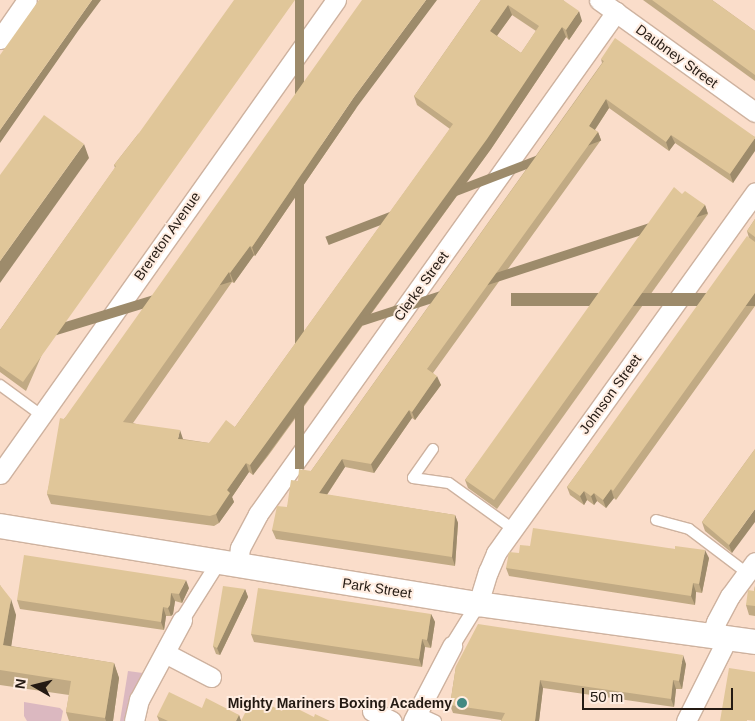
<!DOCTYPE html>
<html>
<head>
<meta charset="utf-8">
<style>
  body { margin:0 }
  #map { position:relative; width:755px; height:721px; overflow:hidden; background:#faddca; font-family:Helvetica,sans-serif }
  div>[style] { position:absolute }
  .green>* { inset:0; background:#dbb8c0 }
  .roads { filter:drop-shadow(1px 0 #ceb29f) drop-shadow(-1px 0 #ceb29f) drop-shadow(0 1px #ceb29f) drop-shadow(0 -1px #ceb29f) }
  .service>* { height:10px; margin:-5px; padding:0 5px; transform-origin:5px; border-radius:5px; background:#fff }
  .pedestrian>* { height:14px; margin:-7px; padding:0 7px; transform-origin:7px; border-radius:7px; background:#fff }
  .minor>* { height:19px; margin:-9.5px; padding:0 9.5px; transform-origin:9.5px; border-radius:9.5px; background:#fff }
  .tertiary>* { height:24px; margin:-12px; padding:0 12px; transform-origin:12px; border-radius:12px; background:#fff }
  .wall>* { inset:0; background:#c1aa84 }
  .shaded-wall>* { inset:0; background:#9d8b6b; transform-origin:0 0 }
  .building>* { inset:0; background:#e0c699 }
  .dots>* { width:14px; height:14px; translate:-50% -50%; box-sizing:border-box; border:2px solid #ffede1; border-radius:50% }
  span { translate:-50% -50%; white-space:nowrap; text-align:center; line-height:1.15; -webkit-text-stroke:4px #ffede1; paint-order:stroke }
  .street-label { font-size:14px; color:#241a13 }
  .poi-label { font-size:14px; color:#241a13; font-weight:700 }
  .right { translate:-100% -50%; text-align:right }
  .north { position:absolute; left:10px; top:661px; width:50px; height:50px; -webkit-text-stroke:4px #ffede1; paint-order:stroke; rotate:278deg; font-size:14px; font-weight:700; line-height:20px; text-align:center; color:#241a13 }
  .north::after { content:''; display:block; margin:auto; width:18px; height:22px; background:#241a13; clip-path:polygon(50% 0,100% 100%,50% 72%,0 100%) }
  .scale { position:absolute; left:582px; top:688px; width:151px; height:22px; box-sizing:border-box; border:2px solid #241a13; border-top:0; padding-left:6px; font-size:15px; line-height:18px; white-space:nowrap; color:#241a13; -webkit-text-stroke:4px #ffede1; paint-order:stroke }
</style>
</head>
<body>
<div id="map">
  <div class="green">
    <i style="clip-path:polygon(128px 671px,150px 674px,132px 721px,120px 721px)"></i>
    <i style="clip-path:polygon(24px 702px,60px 708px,63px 711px,61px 721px,27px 721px,24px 716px)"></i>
  </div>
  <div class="roads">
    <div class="service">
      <i style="left:0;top:385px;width:51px;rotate:36.2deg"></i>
      <i style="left:433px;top:449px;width:35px;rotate:125deg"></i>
      <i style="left:413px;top:478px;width:36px;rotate:8deg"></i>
      <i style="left:449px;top:483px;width:79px;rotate:35.7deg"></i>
      <i style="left:656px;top:520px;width:34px;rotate:15deg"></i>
      <i style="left:689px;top:529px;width:73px;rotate:37.2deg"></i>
      <i style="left:417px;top:712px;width:21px;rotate:25deg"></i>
    </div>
    <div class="pedestrian">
      <i style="left:182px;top:620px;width:67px;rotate:-57.7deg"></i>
      <i style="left:452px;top:646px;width:49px;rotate:-58.2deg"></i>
    </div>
    <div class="minor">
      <i style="left:599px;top:0;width:192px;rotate:35.7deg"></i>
      <i style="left:0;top:39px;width:47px;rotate:-55.3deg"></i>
      <i style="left:0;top:474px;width:581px;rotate:-54.67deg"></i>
      <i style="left:238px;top:566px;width:18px;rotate:-84deg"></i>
      <i style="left:240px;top:548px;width:38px;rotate:-62deg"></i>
      <i style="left:258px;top:514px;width:617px;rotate:-54.51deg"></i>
      <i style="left:478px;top:604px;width:34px;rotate:-73deg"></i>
      <i style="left:488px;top:572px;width:21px;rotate:-67deg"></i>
      <i style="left:496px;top:553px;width:444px;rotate:-54.3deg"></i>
      <i style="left:711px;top:636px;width:15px;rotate:-70deg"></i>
      <i style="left:716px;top:622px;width:30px;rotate:-62deg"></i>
      <i style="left:730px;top:596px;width:42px;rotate:-53.7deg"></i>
      <i style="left:165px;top:653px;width:52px;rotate:27.6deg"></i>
      <i style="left:372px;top:711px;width:22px;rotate:27deg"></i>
      <i style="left:134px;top:721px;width:22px;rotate:-77deg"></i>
      <i style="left:139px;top:700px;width:91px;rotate:-61.7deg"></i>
      <i style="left:413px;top:721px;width:85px;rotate:-62.5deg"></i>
      <i style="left:686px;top:721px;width:94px;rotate:-63.4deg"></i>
    </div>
    <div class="tertiary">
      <i style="left:0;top:526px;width:484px;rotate:9.3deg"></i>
      <i style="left:478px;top:604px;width:280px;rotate:7.8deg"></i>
    </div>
  </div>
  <div class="wall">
    <i style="clip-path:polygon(evenodd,481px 0,563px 0,582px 21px,569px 40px,566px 37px,491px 149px,268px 456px,253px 475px,249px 472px,232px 497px,234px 502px,219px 523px,214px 526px,51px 504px,47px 494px,64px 419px,357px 107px,255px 256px,254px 255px,234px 283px,232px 282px,133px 423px,183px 439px,209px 443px,235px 427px,450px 129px,417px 105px,414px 96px,481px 0,512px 15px,536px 31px,521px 53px,497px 36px,512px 15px)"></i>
    <i style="clip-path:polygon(643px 0,712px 0,755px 31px,755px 81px)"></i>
    <i style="clip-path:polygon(601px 59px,755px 137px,733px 183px,675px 143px,669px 151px,609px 108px,595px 130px,598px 132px,601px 140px,433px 373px,441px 385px,415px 420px,412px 418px,374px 473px,345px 467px,327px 495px,455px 515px,458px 523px,455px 566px,276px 539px,272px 530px,287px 507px,298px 481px,311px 471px,602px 63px)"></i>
    <i style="clip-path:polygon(139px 133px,26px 391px,0 372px,0 330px,115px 168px,114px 165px)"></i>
    <i style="clip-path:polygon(682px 194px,705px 205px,708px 214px,497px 509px,468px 488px,465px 480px)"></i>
    <i style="clip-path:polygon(755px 219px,755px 306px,616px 500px,614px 498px,606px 508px,597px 501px,594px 505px,587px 500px,584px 505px,570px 495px,567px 487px,749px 238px,747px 231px)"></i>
    <i style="clip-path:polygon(755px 449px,732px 553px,705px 531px,702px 522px)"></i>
    <i style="clip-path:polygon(530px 546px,675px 549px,709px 558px,702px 593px,696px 592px,695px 605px,509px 576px,506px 568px,519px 553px)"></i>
    <i style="clip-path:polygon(0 585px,16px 615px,11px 646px,114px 663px,119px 678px,113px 721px,69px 721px,66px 712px,69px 695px,0 685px)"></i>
    <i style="clip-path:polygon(755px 586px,755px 616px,749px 615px,746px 605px,754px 591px)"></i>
    <i style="clip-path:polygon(189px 588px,182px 603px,175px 601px,173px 614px,171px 616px,166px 616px,164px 630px,20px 609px,17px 600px)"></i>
    <i style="clip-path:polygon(245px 589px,248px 597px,220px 655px,216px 654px,213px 646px)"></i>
    <i style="clip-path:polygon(431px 614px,435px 622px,431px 648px,425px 647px,422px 667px,254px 642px,251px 634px)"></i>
    <i style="clip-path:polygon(686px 664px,682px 689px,676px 689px,674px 707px,543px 688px,539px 721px,501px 721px,501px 720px,453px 713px,450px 705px,456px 666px)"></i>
    <i style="clip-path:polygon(202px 708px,239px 715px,241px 721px,159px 721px,157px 716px)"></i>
  </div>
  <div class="shaded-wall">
    <i style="clip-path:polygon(92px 0,101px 0,78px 31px,0 143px,0 130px)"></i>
    <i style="left:295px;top:0;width:9px;height:469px"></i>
    <i style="clip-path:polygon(426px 0,437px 0,357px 107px,255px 256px,252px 247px,354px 97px)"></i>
    <i style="clip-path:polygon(508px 5px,512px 15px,493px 41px,490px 31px)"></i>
    <i style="clip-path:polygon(579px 11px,582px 21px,569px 40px,566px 30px)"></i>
    <i style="clip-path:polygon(562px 27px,566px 37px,491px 149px,253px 475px,250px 465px)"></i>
    <i style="clip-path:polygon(606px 99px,609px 108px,592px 134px,589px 126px)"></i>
    <i style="left:598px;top:132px;width:9px;height:292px;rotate:69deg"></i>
    <i style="clip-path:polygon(671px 135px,675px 143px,669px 151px,666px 142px)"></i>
    <i style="clip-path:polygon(755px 138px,755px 151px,733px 183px,730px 174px)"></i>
    <i style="clip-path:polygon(84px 144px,89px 158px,0 283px,0 261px)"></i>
    <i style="left:705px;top:205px;width:9px;height:363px;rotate:72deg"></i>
    <i style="clip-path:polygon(250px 246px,254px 255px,234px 283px,230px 273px)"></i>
    <i style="left:229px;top:272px;width:10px;height:184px;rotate:73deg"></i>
    <i style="left:755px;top:293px;width:13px;height:244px;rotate:90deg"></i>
    <i style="clip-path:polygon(437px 376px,441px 385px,415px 420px,412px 412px)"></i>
    <i style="clip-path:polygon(409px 410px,412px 418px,374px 473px,371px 464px)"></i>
    <i style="clip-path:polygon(180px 430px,183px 439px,178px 439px)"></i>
    <i style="clip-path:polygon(342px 459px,345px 467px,322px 502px,319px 493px)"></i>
    <i style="clip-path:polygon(246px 463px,249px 472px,232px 497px,234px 502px,219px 523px,216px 514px,227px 490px)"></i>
    <i style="clip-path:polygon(611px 489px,614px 498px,606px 508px,603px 500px)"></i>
    <i style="clip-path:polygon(584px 491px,587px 500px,584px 505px,580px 496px)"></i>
    <i style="clip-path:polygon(594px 493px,597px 501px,594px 505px,591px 496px)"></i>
    <i style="clip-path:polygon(755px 509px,755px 522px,732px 553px,729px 545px)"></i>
    <i style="clip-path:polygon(455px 515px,458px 523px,455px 566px,452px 557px)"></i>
    <i style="clip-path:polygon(705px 550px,709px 558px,702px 593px,699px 584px)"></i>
    <i style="clip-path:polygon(186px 580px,189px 588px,182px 603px,179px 594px)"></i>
    <i style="clip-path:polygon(693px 583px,696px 592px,695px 605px,691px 596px)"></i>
    <i style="clip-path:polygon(245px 589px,248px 597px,220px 655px,217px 648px)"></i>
    <i style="clip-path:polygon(171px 593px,175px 601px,173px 614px,171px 616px,168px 608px)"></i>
    <i style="clip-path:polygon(11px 599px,16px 615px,9px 661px,3px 645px)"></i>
    <i style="clip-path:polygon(163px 607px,166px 616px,164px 630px,161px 622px)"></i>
    <i style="clip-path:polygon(431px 614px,435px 622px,431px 648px,427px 640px)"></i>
    <i style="clip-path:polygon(422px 639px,425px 647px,422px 667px,419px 659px)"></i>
    <i style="clip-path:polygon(683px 655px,686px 664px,682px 689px,679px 681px)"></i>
    <i style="clip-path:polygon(114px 663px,119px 678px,113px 721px,106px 721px,105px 718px)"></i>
    <i style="clip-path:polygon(540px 680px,543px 688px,539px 721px,535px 721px)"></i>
    <i style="clip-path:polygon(673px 680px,676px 689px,674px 707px,671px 699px)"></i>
    <i style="clip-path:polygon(239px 715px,241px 721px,236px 721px)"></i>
  </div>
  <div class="building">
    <i style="clip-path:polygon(39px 0,92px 0,0 130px,0 55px)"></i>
    <i style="clip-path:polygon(234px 0,295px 0,23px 382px,0 366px,0 330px,116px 166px,114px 165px,139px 133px)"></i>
    <i style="clip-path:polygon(evenodd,362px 0,426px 0,354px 97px,252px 247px,250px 246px,230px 273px,229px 272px,123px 422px,180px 430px,178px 439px,209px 443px,226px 420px,235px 427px,453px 124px,414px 96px,481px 0,563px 0,579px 11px,566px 30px,562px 27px,487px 139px,264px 446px,250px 465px,246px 463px,227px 490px,230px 493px,216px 514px,210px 516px,47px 494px,60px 418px,64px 419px,362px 0,508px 5px,539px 26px,521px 53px,490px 31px,508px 5px)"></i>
    <i style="clip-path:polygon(652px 0,712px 0,755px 31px,755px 75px)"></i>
    <i style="clip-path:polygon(615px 38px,755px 137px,755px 138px,730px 174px,671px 135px,666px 142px,606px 99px,589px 126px,598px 132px,427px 369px,437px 376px,412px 412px,409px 410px,371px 464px,342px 459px,319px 493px,455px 515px,452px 557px,272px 530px,277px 506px,287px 507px,291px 480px,298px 481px,299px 469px,311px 471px,604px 61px,601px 59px)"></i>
    <i style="clip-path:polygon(44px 115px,84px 144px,0 261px,0 175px)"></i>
    <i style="clip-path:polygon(674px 187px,682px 194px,685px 191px,705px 205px,494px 500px,465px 480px)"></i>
    <i style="clip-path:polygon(755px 219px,755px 237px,747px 231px)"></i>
    <i style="clip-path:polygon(747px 236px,755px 242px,755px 293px,613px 491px,611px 489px,603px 500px,594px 493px,591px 496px,584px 491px,580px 496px,567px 487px)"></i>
    <i style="clip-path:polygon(755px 449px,755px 509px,729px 545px,702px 522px)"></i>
    <i style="clip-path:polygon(533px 528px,675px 549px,675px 546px,705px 550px,699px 584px,693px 583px,691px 596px,506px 568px,509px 552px,519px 553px,520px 545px,530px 546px)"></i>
    <i style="clip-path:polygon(24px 555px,186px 580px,179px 594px,171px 593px,170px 605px,168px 608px,163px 607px,161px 622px,17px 600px)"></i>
    <i style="clip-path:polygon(0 585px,11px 599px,3px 645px,114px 663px,105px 718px,66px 712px,71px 681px,0 670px)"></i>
    <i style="clip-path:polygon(223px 586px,245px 589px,217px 648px,213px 646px)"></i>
    <i style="clip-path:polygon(755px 586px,755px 606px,746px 605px,748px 590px,754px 591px)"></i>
    <i style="clip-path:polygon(258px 588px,431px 614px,427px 640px,422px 639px,419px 659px,251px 634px)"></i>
    <i style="clip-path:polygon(478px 624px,683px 655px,679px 681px,673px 680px,671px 699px,540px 680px,535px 721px,501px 721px,505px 713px,450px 705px,456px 666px)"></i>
    <i style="clip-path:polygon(729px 668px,755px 672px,755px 721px,747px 720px,747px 721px,720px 721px)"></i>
    <i style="clip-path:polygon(169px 692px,202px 708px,206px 698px,239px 715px,236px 721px,168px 721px,157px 716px)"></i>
    <i style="clip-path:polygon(253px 697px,282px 711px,286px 703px,314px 717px,315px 714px,330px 721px,241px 721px)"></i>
  </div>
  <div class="dots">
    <i style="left:462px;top:703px;background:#438982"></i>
  </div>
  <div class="street-label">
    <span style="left:677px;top:56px;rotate:36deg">Daubney Street</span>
    <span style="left:167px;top:236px;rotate:-55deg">Brereton Avenue</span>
    <span style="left:421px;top:286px;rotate:-54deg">Clerke Street</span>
    <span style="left:610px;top:394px;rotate:-54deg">Johnson Street</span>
    <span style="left:377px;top:588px;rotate:9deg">Park Street</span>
  </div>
  <div class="poi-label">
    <span class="right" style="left:452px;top:703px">Mighty Mariners Boxing Academy</span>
  </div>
  <div class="north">N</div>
  <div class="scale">50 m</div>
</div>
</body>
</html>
